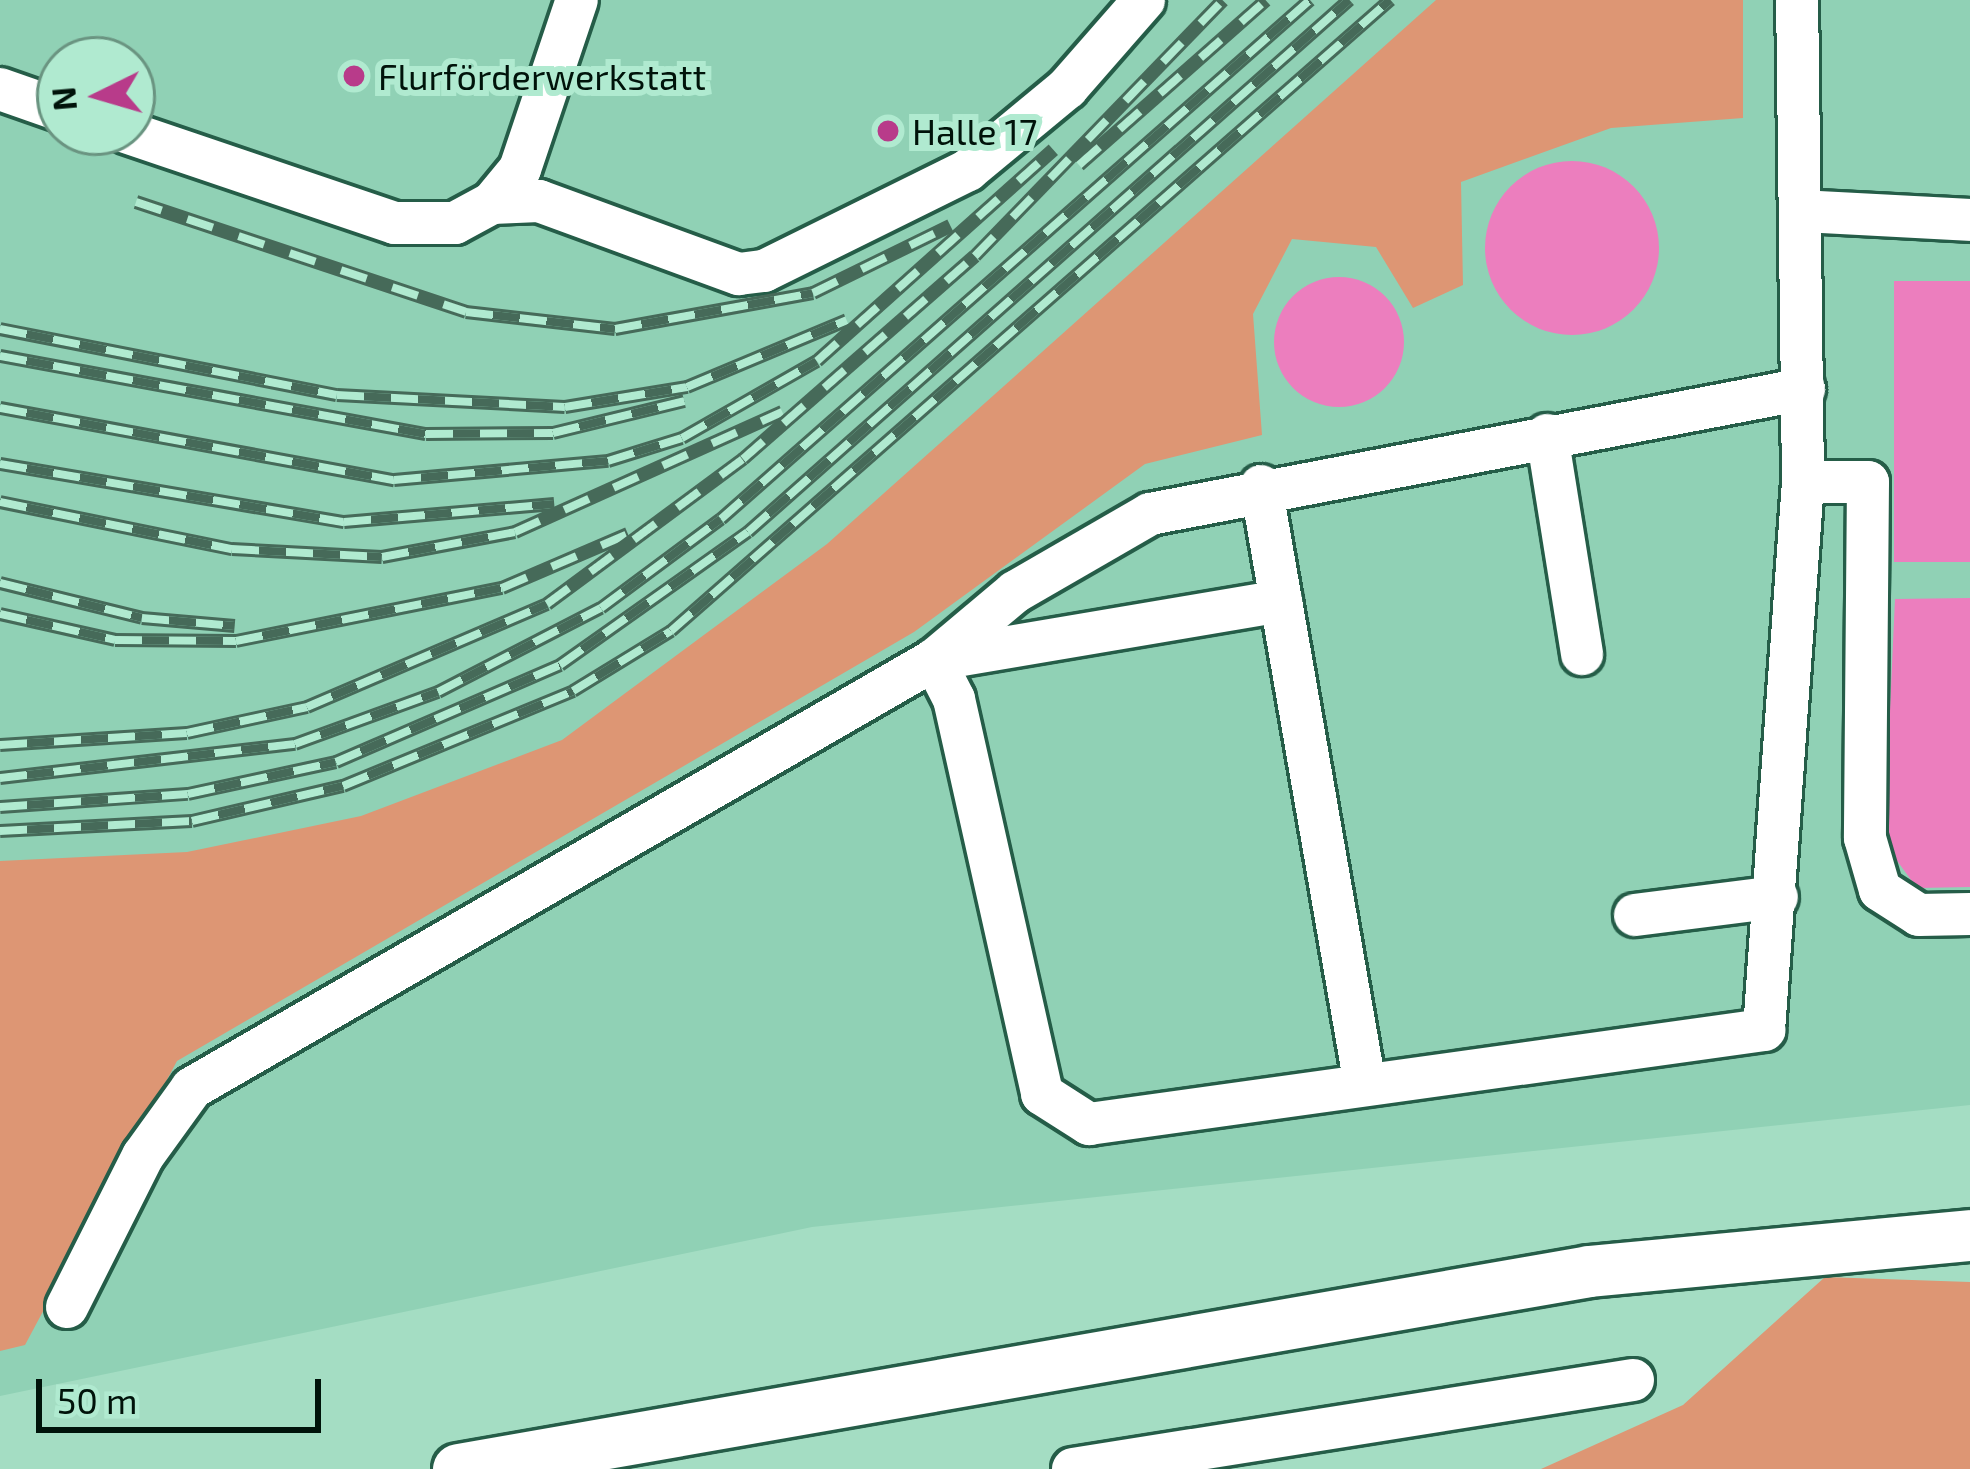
<!DOCTYPE html>
<html>
<head>
<meta charset="utf-8">
<style>
  body { margin:0 }
  #map { position:relative; width:1970px; height:1469px; overflow:hidden; background:#a4ddc3; font-family:"Exo 2",sans-serif }
  div>[style] { position:absolute }
  .built>* { inset:0; background:#90d1b5 }
  .green>* { inset:0; background:#dd9674 }
  .water>* { inset:0; background:#ec7ebe; transform-origin:0 0 }
  .round { border-radius:50% }
  .roads { filter:drop-shadow(3px 0 #255d48) drop-shadow(-3px 0 #255d48) drop-shadow(0 3px #255d48) drop-shadow(0 -3px #255d48) }
  .minor>* { height:42px; margin:-21px; padding:0 21px; transform-origin:21px; border-radius:21px; background:#fff }
  .major>* { height:51px; margin:-25.5px; padding:0 25.5px; transform-origin:25.5px; border-radius:25.5px; background:#fff }
  .rail>* { height:14px; margin-top:-7px; transform-origin:0; background:repeating-linear-gradient(90deg,#b0ead0 0 27px,#466a59 0 54px); box-sizing:border-box; border-block:3px solid #466a59 }
  .dots>* { width:33px; height:33px; translate:-50% -50%; box-sizing:border-box; border:6px solid #b0ead0; border-radius:50% }
  span { translate:-50% -50%; white-space:nowrap; text-align:center; line-height:1.15; -webkit-text-stroke:12px #b0ead0; paint-order:stroke }
  .poi-label { font-size:36px; color:#00130a }
  .left { translate:0 -50%; text-align:left }
  .north { position:absolute; left:36px; top:36px; width:120px; height:120px; box-sizing:border-box; background:#b0ead0; border:3px solid #6a9481; border-radius:50%; rotate:265deg; font-size:33px; font-weight:700; line-height:48px; text-align:center; color:#00130a }
  .north::after { content:''; display:block; margin:auto; width:42px; height:54px; background:#b83b8a; clip-path:polygon(50% 0,100% 100%,50% 72%,0 100%) }
  .scale { position:absolute; left:36px; top:1379px; width:285px; height:54px; box-sizing:border-box; border:6px solid #00130a; border-top:0; padding-left:15px; font-size:36px; line-height:42px; white-space:nowrap; color:#00130a; -webkit-text-stroke:9px #b0ead0; paint-order:stroke }
</style>
</head>
<body>
<div id="map">
  <div class="built">
    <i style="clip-path:polygon(evenodd,0 0,1970px 0,1970px 1105px,812px 1227px,0 1396px,0 0,60px 60px,132px 60px,132px 132px,60px 132px,60px 60px)"></i>
  </div>
  <div class="green">
    <i style="clip-path:polygon(1436px 0,1743px 0,1743px 118px,1611px 128px,1461px 182px,1463px 285px,1413px 308px,1376px 247px,1292px 239px,1253px 314px,1262px 435px,1145px 464px,914px 632px,177px 1061px,25px 1345px,0 1351px,0 861px,187px 852px,361px 816px,562px 740px,827px 544px)"></i>
    <i style="clip-path:polygon(1825px 1277px,1970px 1282px,1970px 1469px,1541px 1469px,1683px 1405px)"></i>
  </div>
  <div class="water">
    <i class="round" style="left:1485px;top:161px;width:174px;height:174px"></i>
    <i class="round" style="left:1274px;top:277px;width:130px;height:130px"></i>
    <i style="left:1970px;top:281px;width:281px;height:76px;rotate:90deg"></i>
    <i style="clip-path:polygon(1970px 598px,1970px 887px,1917px 888px,1884px 843px,1895px 599px)"></i>
  </div>
  <div class="roads">
    <div class="minor">
      <i style="left:0;top:89px;width:64px;rotate:19.3deg"></i>
      <i style="left:126px;top:132px;width:284px;rotate:18.7deg"></i>
      <i style="left:395px;top:223px;width:60px"></i>
      <i style="left:455px;top:223px;width:42px;rotate:-28.4deg"></i>
      <i style="left:492px;top:203px;width:44px;rotate:-50.5deg"></i>
      <i style="left:520px;top:169px;width:178px;rotate:-71.4deg"></i>
      <i style="left:492px;top:203px;width:47px;rotate:-2.4deg"></i>
      <i style="left:539px;top:201px;width:213px;rotate:20.1deg"></i>
      <i style="left:739px;top:274px;width:25px;rotate:-7deg"></i>
      <i style="left:764px;top:271px;width:228px;rotate:-26.3deg"></i>
      <i style="left:968px;top:170px;width:129px;rotate:-39.6deg"></i>
      <i style="left:1067px;top:88px;width:117px;rotate:-48.8deg"></i>
      <i style="left:1801px;top:211px;width:169px;rotate:3deg"></i>
      <i style="left:1547px;top:435px;width:222px;rotate:80.9deg"></i>
      <i style="left:1803px;top:482px;width:65px"></i>
      <i style="left:1868px;top:482px;width:356px;rotate:90.5deg"></i>
      <i style="left:1865px;top:838px;width:54px;rotate:73.9deg"></i>
      <i style="left:1880px;top:890px;width:46px;rotate:32.7deg"></i>
      <i style="left:1919px;top:915px;width:51px;rotate:-1.1deg"></i>
      <i style="left:1261px;top:486px;width:602px;rotate:80.15deg"></i>
      <i style="left:1281px;top:601px;width:352px;rotate:170.4deg"></i>
      <i style="left:934px;top:660px;width:44px;rotate:62.9deg"></i>
      <i style="left:954px;top:699px;width:405px;rotate:77.4deg"></i>
      <i style="left:1042px;top:1094px;width:56px;rotate:32.6deg"></i>
      <i style="left:1089px;top:1124px;width:682px;rotate:-7.93deg"></i>
      <i style="left:1764px;top:1030px;width:549px;rotate:-85.93deg"></i>
      <i style="left:1803px;top:482px;width:482px;rotate:-90.7deg"></i>
      <i style="left:1635px;top:915px;width:143px;rotate:-7.2deg"></i>
      <i style="left:67px;top:1307px;width:169px;rotate:-63.3deg"></i>
      <i style="left:143px;top:1156px;width:84px;rotate:-54.2deg"></i>
      <i style="left:192px;top:1088px;width:857px;rotate:-29.98deg"></i>
      <i style="left:934px;top:660px;width:106px;rotate:-40deg"></i>
      <i style="left:1015px;top:592px;width:156px;rotate:-30deg"></i>
      <i style="left:1150px;top:514px;width:666px;rotate:-10.82deg"></i>
      <i style="left:1073px;top:1469px;width:567px;rotate:-9.03deg"></i>
    </div>
    <div class="major">
      <i style="left:458px;top:1469px;width:1148px;rotate:-9.93deg"></i>
      <i style="left:1589px;top:1271px;width:383px;rotate:-5.4deg"></i>
    </div>
  </div>
  <div class="rail">
    <i style="left:1079px;top:165px;width:249px;rotate:-41.4deg"></i>
    <i style="left:136px;top:202px;width:348px;rotate:18.4deg"></i>
    <i style="left:466px;top:312px;width:150px;rotate:6.5deg"></i>
    <i style="left:615px;top:329px;width:201px;rotate:-10.3deg"></i>
    <i style="left:813px;top:293px;width:153px;rotate:-26.1deg"></i>
    <i style="left:0;top:329px;width:343px;rotate:11.1deg"></i>
    <i style="left:337px;top:395px;width:228px;rotate:3deg"></i>
    <i style="left:565px;top:407px;width:124px;rotate:-9.3deg"></i>
    <i style="left:687px;top:387px;width:173px;rotate:-22.7deg"></i>
    <i style="left:0;top:356px;width:433px;rotate:10.4deg"></i>
    <i style="left:426px;top:434px;width:127px;rotate:-0.5deg"></i>
    <i style="left:553px;top:433px;width:135px;rotate:-13.7deg"></i>
    <i style="left:0;top:408px;width:401px;rotate:10.4deg"></i>
    <i style="left:394px;top:480px;width:215px;rotate:-5.1deg"></i>
    <i style="left:608px;top:461px;width:77px;rotate:-17.3deg"></i>
    <i style="left:682px;top:438px;width:155px;rotate:-29.7deg"></i>
    <i style="left:817px;top:361px;width:317px;rotate:-41.8deg"></i>
    <i style="left:0;top:464px;width:349px;rotate:9.6deg"></i>
    <i style="left:344px;top:522px;width:211px;rotate:-4.9deg"></i>
    <i style="left:0;top:502px;width:237px;rotate:11.5deg"></i>
    <i style="left:232px;top:549px;width:150px;rotate:3.1deg"></i>
    <i style="left:382px;top:557px;width:135px;rotate:-10.6deg"></i>
    <i style="left:515px;top:532px;width:293px;rotate:-24.2deg"></i>
    <i style="left:0;top:583px;width:146px;rotate:13.8deg"></i>
    <i style="left:142px;top:618px;width:93px;rotate:4.9deg"></i>
    <i style="left:0;top:614px;width:118px;rotate:12.7deg"></i>
    <i style="left:115px;top:640px;width:121px;rotate:0.5deg"></i>
    <i style="left:236px;top:641px;width:271px;rotate:-11.3deg"></i>
    <i style="left:502px;top:588px;width:137px;rotate:-23.2deg"></i>
    <i style="left:0;top:745px;width:187px;rotate:-3.7deg"></i>
    <i style="left:187px;top:733px;width:123px;rotate:-12.2deg"></i>
    <i style="left:307px;top:707px;width:261px;rotate:-23.2deg"></i>
    <i style="left:547px;top:604px;width:244px;rotate:-36.5deg"></i>
    <i style="left:743px;top:459px;width:308px;rotate:-41.2deg"></i>
    <i style="left:975px;top:256px;width:356px;rotate:-45.9deg"></i>
    <i style="left:0;top:778px;width:297px;rotate:-6.6deg"></i>
    <i style="left:295px;top:744px;width:152px;rotate:-20deg"></i>
    <i style="left:438px;top:692px;width:183px;rotate:-27.3deg"></i>
    <i style="left:601px;top:608px;width:149px;rotate:-36.6deg"></i>
    <i style="left:721px;top:519px;width:785px;rotate:-41.39deg"></i>
    <i style="left:0;top:807px;width:188px;rotate:-4deg"></i>
    <i style="left:188px;top:794px;width:151px;rotate:-12.2deg"></i>
    <i style="left:336px;top:762px;width:244px;rotate:-23.4deg"></i>
    <i style="left:560px;top:665px;width:230px;rotate:-35.3deg"></i>
    <i style="left:748px;top:532px;width:803px;rotate:-41.51deg"></i>
    <i style="left:0;top:831px;width:192px;rotate:-3deg"></i>
    <i style="left:192px;top:821px;width:155px;rotate:-13.1deg"></i>
    <i style="left:343px;top:786px;width:249px;rotate:-22.4deg"></i>
    <i style="left:573px;top:691px;width:115px;rotate:-31.5deg"></i>
    <i style="left:671px;top:631px;width:957px;rotate:-41.27deg"></i>
  </div>
  <div class="dots">
    <i style="left:354px;top:76px;background:#b83b8a"></i>
    <i style="left:888px;top:131px;background:#b83b8a"></i>
  </div>
  <div class="poi-label">
    <span class="left" style="left:378px;top:76px">Flurförderwerkstatt</span>
    <span class="left" style="left:912px;top:131px">Halle 17</span>
  </div>
  <div class="north">N</div>
  <div class="scale">50 m</div>
</div>
</body>
</html>
